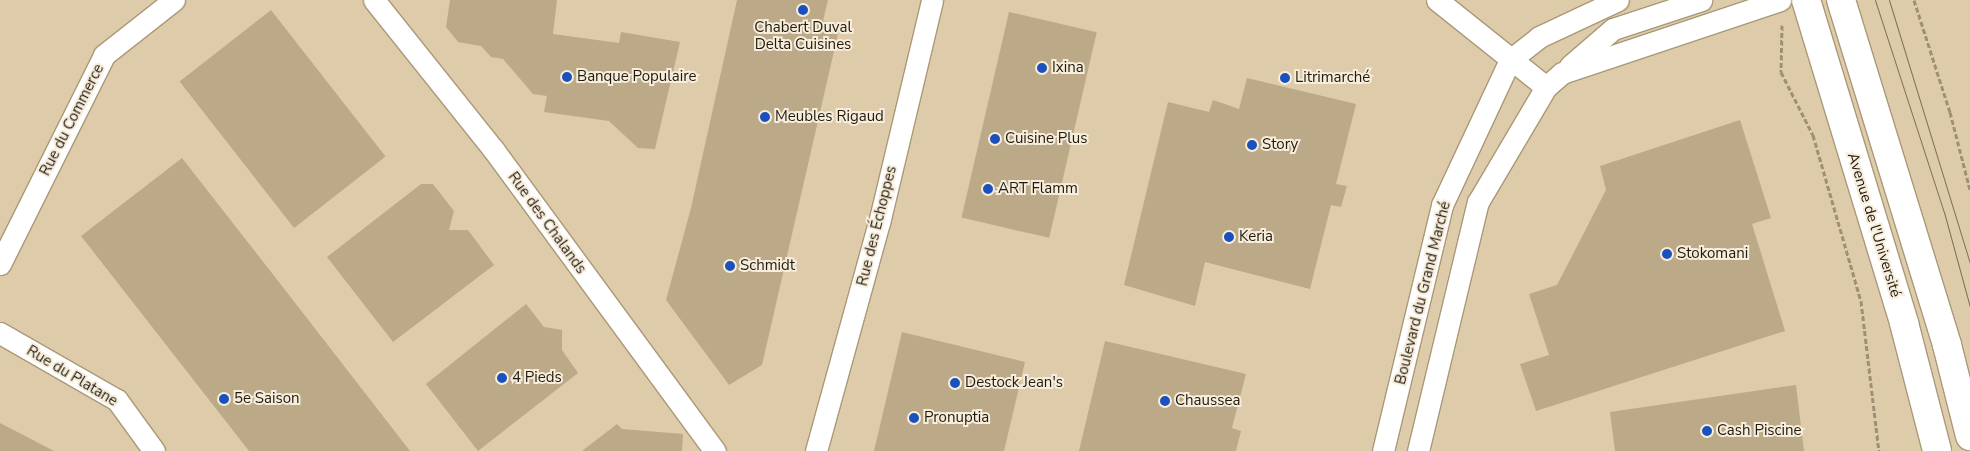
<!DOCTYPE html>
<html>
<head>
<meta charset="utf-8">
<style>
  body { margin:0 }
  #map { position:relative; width:1970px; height:451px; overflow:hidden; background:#decba9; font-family:"Nunito Sans",sans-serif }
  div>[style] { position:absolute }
  .building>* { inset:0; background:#bba987; transform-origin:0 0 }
  .path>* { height:3px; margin-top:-1.5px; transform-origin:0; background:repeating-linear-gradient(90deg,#9f9075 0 5px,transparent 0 7.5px) }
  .roads { filter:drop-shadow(1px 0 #aa9877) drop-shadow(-1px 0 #aa9877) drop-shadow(0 1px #aa9877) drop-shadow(0 -1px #aa9877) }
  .street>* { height:21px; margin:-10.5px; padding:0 10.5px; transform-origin:10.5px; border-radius:10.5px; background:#fff }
  .secondary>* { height:28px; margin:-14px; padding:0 14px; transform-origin:14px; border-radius:14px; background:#fff }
  .tram>* { height:1px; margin:-0.5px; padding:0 0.5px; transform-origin:0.5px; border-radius:0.5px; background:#7d7159 }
  .dots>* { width:14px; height:14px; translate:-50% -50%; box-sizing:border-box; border:2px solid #f7eddc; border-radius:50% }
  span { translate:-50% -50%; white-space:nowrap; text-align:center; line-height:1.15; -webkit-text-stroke:4px #f7eddc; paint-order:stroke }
  .poi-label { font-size:15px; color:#211a0d }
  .left { translate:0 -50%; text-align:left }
  .street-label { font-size:15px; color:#211a0d }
</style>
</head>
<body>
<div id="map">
  <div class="building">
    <i style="clip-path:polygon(450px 0,557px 0,553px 34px,619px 43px,621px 32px,680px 42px,655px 149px,638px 148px,609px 121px,544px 112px,547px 96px,533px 94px,503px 59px,491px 57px,481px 46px,458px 42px,446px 27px)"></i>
    <i style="clip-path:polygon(737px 0,828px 0,823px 21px,840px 25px,762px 365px,729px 385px,666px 300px,691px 208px)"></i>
    <i style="left:271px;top:10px;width:186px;height:116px;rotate:52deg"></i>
    <i style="left:1009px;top:12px;width:90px;height:211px;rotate:13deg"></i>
    <i style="clip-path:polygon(1247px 78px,1356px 104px,1336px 184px,1347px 186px,1341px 207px,1331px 205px,1310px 289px,1205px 262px,1195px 306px,1124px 285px,1168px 102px,1209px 112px,1213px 100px,1239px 109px)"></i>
    <i style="clip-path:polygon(1740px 120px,1771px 218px,1752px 224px,1785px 331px,1536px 411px,1520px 364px,1549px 355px,1529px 294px,1557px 285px,1606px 190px,1600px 166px)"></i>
    <i style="clip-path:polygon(182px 158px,268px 268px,410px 451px,249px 451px,167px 346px,81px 236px)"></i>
    <i style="clip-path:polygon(421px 184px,433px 184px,454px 211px,449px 230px,468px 230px,494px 265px,393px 342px,327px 257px)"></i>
    <i style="clip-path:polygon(526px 304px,544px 327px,562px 330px,562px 350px,578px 373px,478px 451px,426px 384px)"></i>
    <i style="clip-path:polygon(902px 332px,1025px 362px,1004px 451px,874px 451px)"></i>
    <i style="clip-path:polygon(1105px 341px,1246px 374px,1232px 428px,1241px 431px,1236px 451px,1079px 451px)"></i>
    <i style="clip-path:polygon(1796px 385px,1804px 451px,1615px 451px,1610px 412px)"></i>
    <i style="clip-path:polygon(0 423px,54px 451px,0 451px)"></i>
    <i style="clip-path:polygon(617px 424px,622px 429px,683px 434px,682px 451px,582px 451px)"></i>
  </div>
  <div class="path">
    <i style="left:1914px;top:0;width:118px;rotate:72.2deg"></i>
    <i style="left:1950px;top:112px;width:81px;rotate:75.6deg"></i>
    <i style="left:1782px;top:25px;width:47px;rotate:91.2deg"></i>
    <i style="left:1781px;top:72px;width:71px;rotate:63.1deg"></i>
    <i style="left:1813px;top:135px;width:173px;rotate:73.9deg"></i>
    <i style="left:1861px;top:301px;width:151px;rotate:83.2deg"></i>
  </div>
  <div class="roads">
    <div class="street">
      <i style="left:374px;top:0;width:191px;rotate:51.4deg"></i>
      <i style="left:493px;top:149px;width:375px;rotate:53.7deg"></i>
      <i style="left:1437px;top:0;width:139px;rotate:38.6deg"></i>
      <i style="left:1570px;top:66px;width:57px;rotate:-40.7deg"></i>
      <i style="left:1613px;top:29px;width:93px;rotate:-18.2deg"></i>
      <i style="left:0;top:264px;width:233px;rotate:-63.5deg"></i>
      <i style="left:104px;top:55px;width:89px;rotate:-38.2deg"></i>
      <i style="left:0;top:333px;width:135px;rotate:29.8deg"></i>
      <i style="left:117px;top:400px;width:63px;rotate:54deg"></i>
      <i style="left:816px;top:451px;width:237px;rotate:-74.6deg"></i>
      <i style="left:879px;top:223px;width:229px;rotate:-76.6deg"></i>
      <i style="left:1383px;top:451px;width:253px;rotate:-76.5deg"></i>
      <i style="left:1442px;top:205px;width:160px;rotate:-64.9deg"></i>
      <i style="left:1510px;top:60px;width:37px;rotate:-38deg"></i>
      <i style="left:1539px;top:37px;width:87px;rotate:-25.1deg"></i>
      <i style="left:1418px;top:451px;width:256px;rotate:-76.5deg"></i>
      <i style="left:1478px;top:202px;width:134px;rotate:-59.4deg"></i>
      <i style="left:1546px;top:87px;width:21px;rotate:-41deg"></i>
      <i style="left:1562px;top:73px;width:230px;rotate:-18.5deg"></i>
    </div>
    <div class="secondary">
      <i style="left:1806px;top:0;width:338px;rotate:73.1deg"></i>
      <i style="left:1904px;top:323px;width:132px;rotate:75.5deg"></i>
      <i style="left:1841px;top:0;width:361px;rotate:72.9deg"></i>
      <i style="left:1947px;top:345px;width:94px;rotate:75.8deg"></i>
    </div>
  </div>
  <div class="tram">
    <i style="left:1875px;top:0;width:223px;rotate:72deg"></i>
    <i style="left:1944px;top:212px;width:98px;rotate:74.7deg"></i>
    <i style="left:1889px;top:0;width:275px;rotate:72.9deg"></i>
  </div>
  <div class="dots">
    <i style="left:803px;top:10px;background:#1c50bd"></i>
    <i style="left:1042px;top:68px;background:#1c50bd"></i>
    <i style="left:567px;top:77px;background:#1c50bd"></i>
    <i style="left:1285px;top:78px;background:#1c50bd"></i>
    <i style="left:765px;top:117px;background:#1c50bd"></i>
    <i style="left:995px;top:139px;background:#1c50bd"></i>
    <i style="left:1252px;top:145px;background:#1c50bd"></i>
    <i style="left:988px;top:189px;background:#1c50bd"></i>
    <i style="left:1229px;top:237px;background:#1c50bd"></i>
    <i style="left:1667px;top:254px;background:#1c50bd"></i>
    <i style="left:730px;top:266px;background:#1c50bd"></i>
    <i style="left:502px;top:378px;background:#1c50bd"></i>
    <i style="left:955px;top:383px;background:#1c50bd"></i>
    <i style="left:224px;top:399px;background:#1c50bd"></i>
    <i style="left:1165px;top:401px;background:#1c50bd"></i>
    <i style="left:914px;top:418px;background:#1c50bd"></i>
    <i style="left:1707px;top:431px;background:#1c50bd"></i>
  </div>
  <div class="poi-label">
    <span style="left:803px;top:36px">Chabert Duval<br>Delta Cuisines</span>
    <span class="left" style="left:1052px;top:68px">Ixina</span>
    <span class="left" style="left:577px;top:77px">Banque Populaire</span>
    <span class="left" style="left:1295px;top:78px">Litrimarché</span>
    <span class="left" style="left:775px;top:117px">Meubles Rigaud</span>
    <span class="left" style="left:1005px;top:139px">Cuisine Plus</span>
    <span class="left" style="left:1262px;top:145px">Story</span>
    <span class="left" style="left:998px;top:189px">ART Flamm</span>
    <span class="left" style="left:1239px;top:237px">Keria</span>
    <span class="left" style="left:1677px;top:254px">Stokomani</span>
    <span class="left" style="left:740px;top:266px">Schmidt</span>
    <span class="left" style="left:512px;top:378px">4 Pieds</span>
    <span class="left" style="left:965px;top:383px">Destock Jean's</span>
    <span class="left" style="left:234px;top:399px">5e Saison</span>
    <span class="left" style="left:1175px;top:401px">Chaussea</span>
    <span class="left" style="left:924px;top:418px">Pronuptia</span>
    <span class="left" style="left:1717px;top:431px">Cash Piscine</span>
  </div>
  <div class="street-label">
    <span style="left:72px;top:120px;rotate:-63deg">Rue du Commerce</span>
    <span style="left:547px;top:223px;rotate:54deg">Rue des Chalands</span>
    <span style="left:1874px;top:225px;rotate:73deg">Avenue de l'Université</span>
    <span style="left:877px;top:226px;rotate:-76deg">Rue des Échoppes</span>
    <span style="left:1423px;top:293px;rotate:-76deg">Boulevard du Grand Marché</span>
    <span style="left:72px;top:376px;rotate:31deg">Rue du Platane</span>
  </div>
</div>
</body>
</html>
